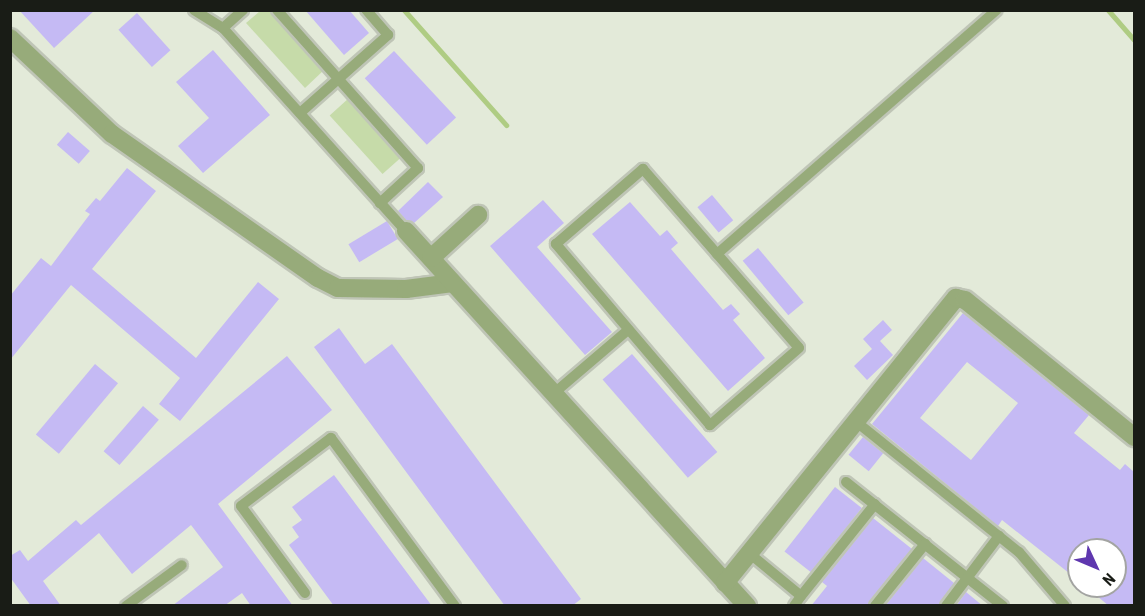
<!DOCTYPE html>
<html>
<head>
<meta charset="utf-8">
<style>
  body { margin:0 }
  #map { position:relative; width:1145px; height:616px; overflow:hidden; background:#e3ead9; font-family:"Roboto Condensed",sans-serif }
  div>[style] { position:absolute }
  .green>* { inset:0; background:#c6dba9; transform-origin:0 0 }
  .stream>* { height:5px; margin:-2.5px; padding:0 2.5px; transform-origin:2.5px; border-radius:2.5px; background:#afcc83 }
  .building>* { inset:0; background:#c5baf4; transform-origin:0 0 }
  .roads { filter:drop-shadow(2px 0 #bfc5b6) drop-shadow(-2px 0 #bfc5b6) drop-shadow(0 2px #bfc5b6) drop-shadow(0 -2px #bfc5b6) }
  .lane>* { height:10px; margin:-5px; padding:0 5px; transform-origin:5px; border-radius:5px; background:#97ab7a }
  .street>* { height:18px; margin:-9px; padding:0 9px; transform-origin:9px; border-radius:9px; background:#97ab7a }
  span { translate:-50% -50%; white-space:nowrap; text-align:center; line-height:1.15; -webkit-text-stroke:5px #fff; paint-order:stroke }
  .frame { position:absolute; inset:0; border:12px solid #191c16; pointer-events:none }
  .north { position:absolute; left:1067px; top:538px; width:60px; height:60px; box-sizing:border-box; background:#fff; border:2px solid #a3a4a2; border-radius:50%; rotate:134deg; font-size:16px; font-weight:700; line-height:24px; text-align:center; color:#191c16 }
  .north::after { content:''; display:block; margin:auto; width:21px; height:27px; background:#5f37af; clip-path:polygon(50% 0,100% 100%,50% 72%,0 100%) }
</style>
</head>
<body>
<div id="map">
  <div class="green">
    <i style="clip-path:polygon(260px 11px,271px 11px,324px 70px,305px 88px,246px 23px)"></i>
    <i style="left:349px;top:98px;width:79px;height:26px;rotate:48deg"></i>
  </div>
  <div class="stream">
    <i style="left:404px;top:10px;width:154px;rotate:48.4deg"></i>
    <i style="left:1108px;top:10px;width:40px;rotate:49deg"></i>
  </div>
  <div class="building">
    <i style="clip-path:polygon(19px 10px,95px 10px,54px 48px)"></i>
    <i style="clip-path:polygon(305px 10px,349px 10px,369px 33px,344px 55px)"></i>
    <i style="left:137px;top:13px;width:50px;height:25px;rotate:48deg"></i>
    <i style="clip-path:polygon(213px 50px,270px 115px,203px 173px,178px 146px,209px 118px,176px 82px)"></i>
    <i style="left:394px;top:51px;width:91px;height:40px;rotate:47deg"></i>
    <i style="left:68px;top:132px;width:29px;height:17px;rotate:41deg"></i>
    <i style="clip-path:polygon(127px 168px,156px 191px,92px 269px,196px 358px,258px 282px,279px 299px,180px 421px,159px 404px,180px 378px,71px 285px,10px 360px,10px 296px,41px 258px,51px 266px,90px 214px,85px 211px,96px 198px,100px 201px)"></i>
    <i style="clip-path:polygon(428px 182px,443px 197px,414px 223px,406px 220px,398px 211px)"></i>
    <i style="left:712px;top:195px;width:33px;height:19px;rotate:50deg"></i>
    <i style="clip-path:polygon(543px 200px,564px 223px,537px 247px,612px 332px,585px 355px,490px 246px)"></i>
    <i style="clip-path:polygon(630px 202px,660px 236px,667px 230px,678px 243px,671px 249px,723px 310px,731px 304px,740px 314px,733px 320px,765px 358px,728px 391px,592px 234px)"></i>
    <i style="left:387px;top:221px;width:21px;height:45px;rotate:59deg"></i>
    <i style="left:758px;top:248px;width:71px;height:20px;rotate:50deg"></i>
    <i style="clip-path:polygon(evenodd,963px 313px,1089px 415px,1074px 433px,1120px 470px,1125px 464px,1134px 472px,1134px 606px,1109px 606px,1085px 586px,1115px 586px,1115px 550px,1079px 550px,1079px 581px,1002px 520px,998px 526px,872px 424px,963px 313px,967px 362px,1018px 403px,971px 460px,920px 418px,967px 362px)"></i>
    <i style="clip-path:polygon(883px 320px,892px 330px,880px 341px,893px 355px,867px 380px,854px 366px,872px 349px,863px 339px)"></i>
    <i style="clip-path:polygon(339px 328px,365px 364px,392px 344px,581px 599px,572px 606px,505px 606px,314px 347px)"></i>
    <i style="left:632px;top:354px;width:130px;height:39px;rotate:49deg"></i>
    <i style="clip-path:polygon(287px 356px,332px 410px,218px 504px,293px 606px,251px 606px,242px 593px,224px 606px,172px 606px,223px 567px,191px 525px,132px 574px,99px 533px,43px 581px,61px 606px,31px 606px,10px 577px,10px 556px,20px 550px,28px 561px,76px 520px,81px 525px)"></i>
    <i style="left:95px;top:364px;width:30px;height:92px;rotate:40deg"></i>
    <i style="left:143px;top:406px;width:21px;height:60px;rotate:41deg"></i>
    <i style="left:863px;top:437px;width:26px;height:23px;rotate:39deg"></i>
    <i style="clip-path:polygon(334px 475px,432px 606px,334px 606px,289px 545px,299px 537px,292px 527px,302px 520px,292px 507px)"></i>
    <i style="left:835px;top:487px;width:34px;height:82px;rotate:38deg"></i>
    <i style="clip-path:polygon(873px 518px,912px 549px,868px 606px,811px 606px,827px 586px,822px 582px)"></i>
    <i style="clip-path:polygon(923px 558px,954px 583px,939px 606px,885px 606px)"></i>
    <i style="clip-path:polygon(966px 592px,983px 606px,956px 606px)"></i>
  </div>
  <div class="roads">
    <div class="lane">
      <i style="left:194px;top:10px;width:34px;rotate:32deg"></i>
      <i style="left:223px;top:28px;width:273px;rotate:48deg"></i>
      <i style="left:277px;top:10px;width:212px;rotate:48.3deg"></i>
      <i style="left:418px;top:168px;width:52px;rotate:137.4deg"></i>
      <i style="left:223px;top:28px;width:27px;rotate:-42deg"></i>
      <i style="left:300px;top:113px;width:118px;rotate:-41.6deg"></i>
      <i style="left:388px;top:35px;width:33px;rotate:-131deg"></i>
      <i style="left:643px;top:169px;width:237px;rotate:48.9deg"></i>
      <i style="left:799px;top:348px;width:118px;rotate:139.1deg"></i>
      <i style="left:710px;top:425px;width:238px;rotate:-130.4deg"></i>
      <i style="left:556px;top:244px;width:115px;rotate:-40.8deg"></i>
      <i style="left:717px;top:254px;width:371px;rotate:-41.1deg"></i>
      <i style="left:553px;top:394px;width:99px;rotate:-40.5deg"></i>
      <i style="left:854px;top:420px;width:211px;rotate:38.7deg"></i>
      <i style="left:1019px;top:552px;width:71px;rotate:49.6deg"></i>
      <i style="left:846px;top:482px;width:200px;rotate:38.3deg"></i>
      <i style="left:749px;top:553px;width:67px;rotate:39.6deg"></i>
      <i style="left:801px;top:596px;width:12px;rotate:125deg"></i>
      <i style="left:305px;top:593px;width:108px;rotate:-126.3deg"></i>
      <i style="left:241px;top:506px;width:113px;rotate:-37.1deg"></i>
      <i style="left:331px;top:438px;width:209px;rotate:53.6deg"></i>
      <i style="left:801px;top:596px;width:118px;rotate:-51.2deg"></i>
      <i style="left:126px;top:606px;width:69px;rotate:-36.2deg"></i>
      <i style="left:875px;top:606px;width:80px;rotate:-51.1deg"></i>
      <i style="left:946px;top:606px;width:88px;rotate:-52.9deg"></i>
    </div>
    <div class="street">
      <i style="left:10px;top:38px;width:140px;rotate:43.3deg"></i>
      <i style="left:112px;top:134px;width:251px;rotate:35deg"></i>
      <i style="left:318px;top:278px;width:22px;rotate:27deg"></i>
      <i style="left:338px;top:288px;width:68px;rotate:0.8deg"></i>
      <i style="left:406px;top:289px;width:47px;rotate:-7.3deg"></i>
      <i style="left:406px;top:231px;width:507px;rotate:47.72deg"></i>
      <i style="left:431px;top:258px;width:64px;rotate:-42.5deg"></i>
      <i style="left:725px;top:583px;width:367px;rotate:-51deg"></i>
      <i style="left:956px;top:298px;width:9px;rotate:13deg"></i>
      <i style="left:965px;top:300px;width:218px;rotate:39deg"></i>
    </div>
  </div>
  <div class="frame"></div>
  <div class="north">N</div>
</div>
</body>
</html>
